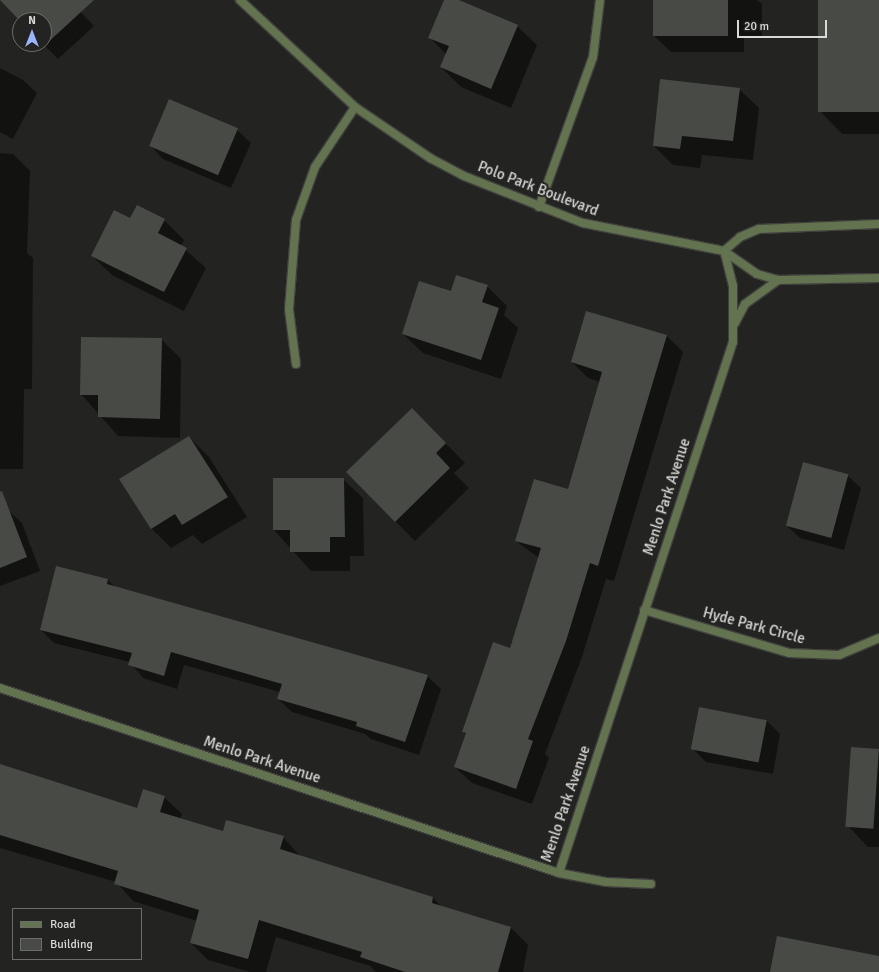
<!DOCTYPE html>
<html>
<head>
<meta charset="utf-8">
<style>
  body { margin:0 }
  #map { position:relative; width:879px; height:972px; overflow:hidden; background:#232421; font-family:Signika,sans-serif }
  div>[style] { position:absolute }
  .shadow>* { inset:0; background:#0007 }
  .building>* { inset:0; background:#484a46; transform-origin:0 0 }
  .roads { filter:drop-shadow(1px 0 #40413e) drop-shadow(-1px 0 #40413e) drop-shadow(0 1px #40413e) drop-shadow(0 -1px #40413e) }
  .minor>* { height:8px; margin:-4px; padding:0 4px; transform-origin:4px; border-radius:4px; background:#63724f }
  span { translate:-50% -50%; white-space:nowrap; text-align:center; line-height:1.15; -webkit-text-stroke:4px #232421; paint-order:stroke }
  .street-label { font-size:15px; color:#d9dad7 }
  .legend { position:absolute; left:12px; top:908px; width:130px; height:52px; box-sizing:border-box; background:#232421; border:1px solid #6c6d6a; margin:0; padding:5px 7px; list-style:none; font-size:12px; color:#d9dad7 }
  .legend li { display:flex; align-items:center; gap:8px; height:20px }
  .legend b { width:20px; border:1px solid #6c6d6a }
  .north { position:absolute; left:12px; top:12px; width:40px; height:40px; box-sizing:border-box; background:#232421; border:1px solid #6c6d6a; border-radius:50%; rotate:0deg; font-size:11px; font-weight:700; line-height:16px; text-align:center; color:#d9dad7 }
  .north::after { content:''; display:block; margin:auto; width:14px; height:18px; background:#9ab5fd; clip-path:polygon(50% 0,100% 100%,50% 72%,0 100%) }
  .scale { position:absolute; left:737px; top:20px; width:90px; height:18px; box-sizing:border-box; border:2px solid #d9dad7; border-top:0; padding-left:5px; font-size:12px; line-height:14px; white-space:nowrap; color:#d9dad7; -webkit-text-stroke:3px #232421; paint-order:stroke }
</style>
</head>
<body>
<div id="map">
  <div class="shadow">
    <i style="clip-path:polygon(1px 0,69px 0,94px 26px,58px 59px,43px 44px,44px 20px)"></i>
    <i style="clip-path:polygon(446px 0,457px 0,517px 26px,537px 45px,511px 108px,461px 87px,441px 67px,447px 55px,429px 37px)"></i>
    <i style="clip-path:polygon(654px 0,757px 0,762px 4px,762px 36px,744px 36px,744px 52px,671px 52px,654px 36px)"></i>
    <i style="clip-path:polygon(819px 0,879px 0,879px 134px,842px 134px,820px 111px)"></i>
    <i style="clip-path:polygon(0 68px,23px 80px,37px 93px,13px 139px,0 132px)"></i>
    <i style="clip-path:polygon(739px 89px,759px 108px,753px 160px,702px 155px,700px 168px,673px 165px,654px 146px)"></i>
    <i style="clip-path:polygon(237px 130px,251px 143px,231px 188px,163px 159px,150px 145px)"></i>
    <i style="clip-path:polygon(0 153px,13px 154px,30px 171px,27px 253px,33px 258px,32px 389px,24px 389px,23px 469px,0 469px)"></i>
    <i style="clip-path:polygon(131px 219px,164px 220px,184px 240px,181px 246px,206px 268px,184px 311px,112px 275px,92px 256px)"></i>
    <i style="clip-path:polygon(487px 286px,507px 306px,504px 315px,518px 328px,501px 379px,423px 353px,403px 334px,451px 293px)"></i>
    <i style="clip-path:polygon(667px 336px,683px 352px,614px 581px,606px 579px,582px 657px,545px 754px,549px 758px,532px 804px,472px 783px,455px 767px,467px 735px,463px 732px,511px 649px,539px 558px,516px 541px,569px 490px,600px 382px,588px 378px,572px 362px)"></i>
    <i style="clip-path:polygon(161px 339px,181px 359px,180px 438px,118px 436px,81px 394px)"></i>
    <i style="clip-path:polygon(412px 409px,465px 463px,454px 473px,469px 488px,415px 541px,347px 472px)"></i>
    <i style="clip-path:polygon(189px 437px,209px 457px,247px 517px,202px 544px,193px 535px,171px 548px,152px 529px,121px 480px)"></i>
    <i style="clip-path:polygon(847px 475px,861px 488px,844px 550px,800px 538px,786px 525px)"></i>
    <i style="clip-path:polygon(343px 479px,363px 498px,364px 556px,350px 556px,350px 571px,311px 571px,274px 530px)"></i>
    <i style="clip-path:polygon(8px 510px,22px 523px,40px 571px,0 586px,0 513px)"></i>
    <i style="clip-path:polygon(108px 580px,116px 588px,427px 676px,441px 689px,419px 755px,371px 739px,365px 734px,292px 712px,278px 699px,280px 692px,184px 665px,177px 689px,143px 678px,130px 662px,54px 643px,41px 630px)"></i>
    <i style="clip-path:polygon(767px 721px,780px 734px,773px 774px,706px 762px,693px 749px)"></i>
    <i style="clip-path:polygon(879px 750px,879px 847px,868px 847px,849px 827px)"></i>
    <i style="clip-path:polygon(0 766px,138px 809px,164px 797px,182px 814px,180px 819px,223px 832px,283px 837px,300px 856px,433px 898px,442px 907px,511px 928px,528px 945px,523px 972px,376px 972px,370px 966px,276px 937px,266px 972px,250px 972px,208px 960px,191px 943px,197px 921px,133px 901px,116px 882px,0 848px)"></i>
  </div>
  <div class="building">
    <i style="clip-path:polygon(0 0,94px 0,44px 46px,44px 20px,20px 21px)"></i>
    <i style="clip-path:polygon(444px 0,459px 0,518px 25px,491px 89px,440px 67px,449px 46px,428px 38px)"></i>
    <i style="left:653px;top:0;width:75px;height:36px"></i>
    <i style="left:818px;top:0;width:61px;height:112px"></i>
    <i style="clip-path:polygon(660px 79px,740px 88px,733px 141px,682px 136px,680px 149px,653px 146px)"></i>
    <i style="left:169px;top:99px;width:75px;height:51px;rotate:23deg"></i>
    <i style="clip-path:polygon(137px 205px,165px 219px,158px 233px,187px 248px,164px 292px,91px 256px,114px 210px,130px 218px)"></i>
    <i style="clip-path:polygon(456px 275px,488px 285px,482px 302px,499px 308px,481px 360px,402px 334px,419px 281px,451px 291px)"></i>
    <i style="clip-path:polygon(586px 311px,667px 335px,598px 566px,590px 563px,566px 641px,528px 739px,533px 741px,516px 789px,454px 767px,466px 733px,462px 732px,493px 642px,510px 648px,541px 548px,515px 541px,534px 479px,568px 489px,602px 372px,571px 362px)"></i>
    <i style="clip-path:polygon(81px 337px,162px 338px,160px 419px,98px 417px,98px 395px,80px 395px)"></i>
    <i style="clip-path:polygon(412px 408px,446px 443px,436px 453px,450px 468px,395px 522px,346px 472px)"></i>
    <i style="clip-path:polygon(189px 436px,228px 497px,182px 525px,175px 514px,151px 529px,119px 479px)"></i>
    <i style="left:803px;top:462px;width:47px;height:66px;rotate:15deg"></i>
    <i style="clip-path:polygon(273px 478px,344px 478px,345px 537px,330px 537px,330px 552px,290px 552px,290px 530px,273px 530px)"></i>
    <i style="clip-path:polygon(2px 491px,27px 557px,0 568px,0 492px)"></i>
    <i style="clip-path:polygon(56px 566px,108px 579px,107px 584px,428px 675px,405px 742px,356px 726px,357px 722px,277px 699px,282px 684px,171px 652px,164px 676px,128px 665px,132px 653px,40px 630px)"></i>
    <i style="left:699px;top:707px;width:69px;height:43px;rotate:11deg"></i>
    <i style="left:851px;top:747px;width:28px;height:80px;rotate:4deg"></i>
    <i style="clip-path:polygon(0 764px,137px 808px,143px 789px,165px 796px,160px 812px,223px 831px,226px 820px,284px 836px,280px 849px,433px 897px,432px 903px,511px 927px,498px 972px,405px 972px,360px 957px,362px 952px,259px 920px,248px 959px,190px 943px,199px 910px,114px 884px,118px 871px,0 835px)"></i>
    <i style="clip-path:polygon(777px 936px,879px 956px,879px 972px,770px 972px)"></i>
  </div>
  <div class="roads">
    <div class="minor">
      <i style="left:240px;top:0;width:157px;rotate:42.9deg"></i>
      <i style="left:355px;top:107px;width:91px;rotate:34.2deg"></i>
      <i style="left:430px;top:158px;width:38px;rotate:28deg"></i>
      <i style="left:464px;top:176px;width:128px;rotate:21.6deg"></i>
      <i style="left:583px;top:223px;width:144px;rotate:11.2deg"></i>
      <i style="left:539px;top:207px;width:159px;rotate:-70.2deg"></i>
      <i style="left:593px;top:57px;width:57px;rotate:-83deg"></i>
      <i style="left:724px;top:251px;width:40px;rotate:34.9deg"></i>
      <i style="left:757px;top:274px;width:22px;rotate:16deg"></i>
      <i style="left:778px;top:280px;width:101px;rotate:-1.1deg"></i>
      <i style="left:724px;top:251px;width:21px;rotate:-41deg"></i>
      <i style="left:740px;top:237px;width:21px;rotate:-23deg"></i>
      <i style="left:759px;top:229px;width:120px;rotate:-2.4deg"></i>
      <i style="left:735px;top:323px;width:21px;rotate:-62deg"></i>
      <i style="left:745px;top:304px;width:41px;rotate:-36deg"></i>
      <i style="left:296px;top:364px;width:55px;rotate:-97.3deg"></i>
      <i style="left:289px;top:309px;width:89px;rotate:-85.5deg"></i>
      <i style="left:296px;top:220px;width:56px;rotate:-70.3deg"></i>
      <i style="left:315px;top:167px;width:72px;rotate:-56.3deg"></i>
      <i style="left:644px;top:610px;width:151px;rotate:16.5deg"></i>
      <i style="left:789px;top:653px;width:50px;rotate:2.3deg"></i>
      <i style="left:839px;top:655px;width:43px;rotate:-23deg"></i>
      <i style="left:0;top:688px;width:589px;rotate:18.31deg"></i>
      <i style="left:559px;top:873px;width:48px;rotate:10.8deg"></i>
      <i style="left:606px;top:882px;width:45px;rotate:2.5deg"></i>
      <i style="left:559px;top:873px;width:559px;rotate:-71.86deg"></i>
      <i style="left:733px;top:342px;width:56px;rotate:-90deg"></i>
      <i style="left:733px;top:286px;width:36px;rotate:-104deg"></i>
    </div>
  </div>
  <div class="street-label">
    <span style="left:538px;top:189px;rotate:21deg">Polo Park Boulevard</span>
    <span style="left:667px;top:497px;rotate:-72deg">Menlo Park Avenue</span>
    <span style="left:754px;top:626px;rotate:15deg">Hyde Park Circle</span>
    <span style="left:262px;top:760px;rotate:18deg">Menlo Park Avenue</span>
    <span style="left:566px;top:804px;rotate:-71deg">Menlo Park Avenue</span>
  </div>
  <ul class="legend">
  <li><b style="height:5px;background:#63724f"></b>Road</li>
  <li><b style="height:11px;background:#484a46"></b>Building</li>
  </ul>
  <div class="north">N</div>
  <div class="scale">20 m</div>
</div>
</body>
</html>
